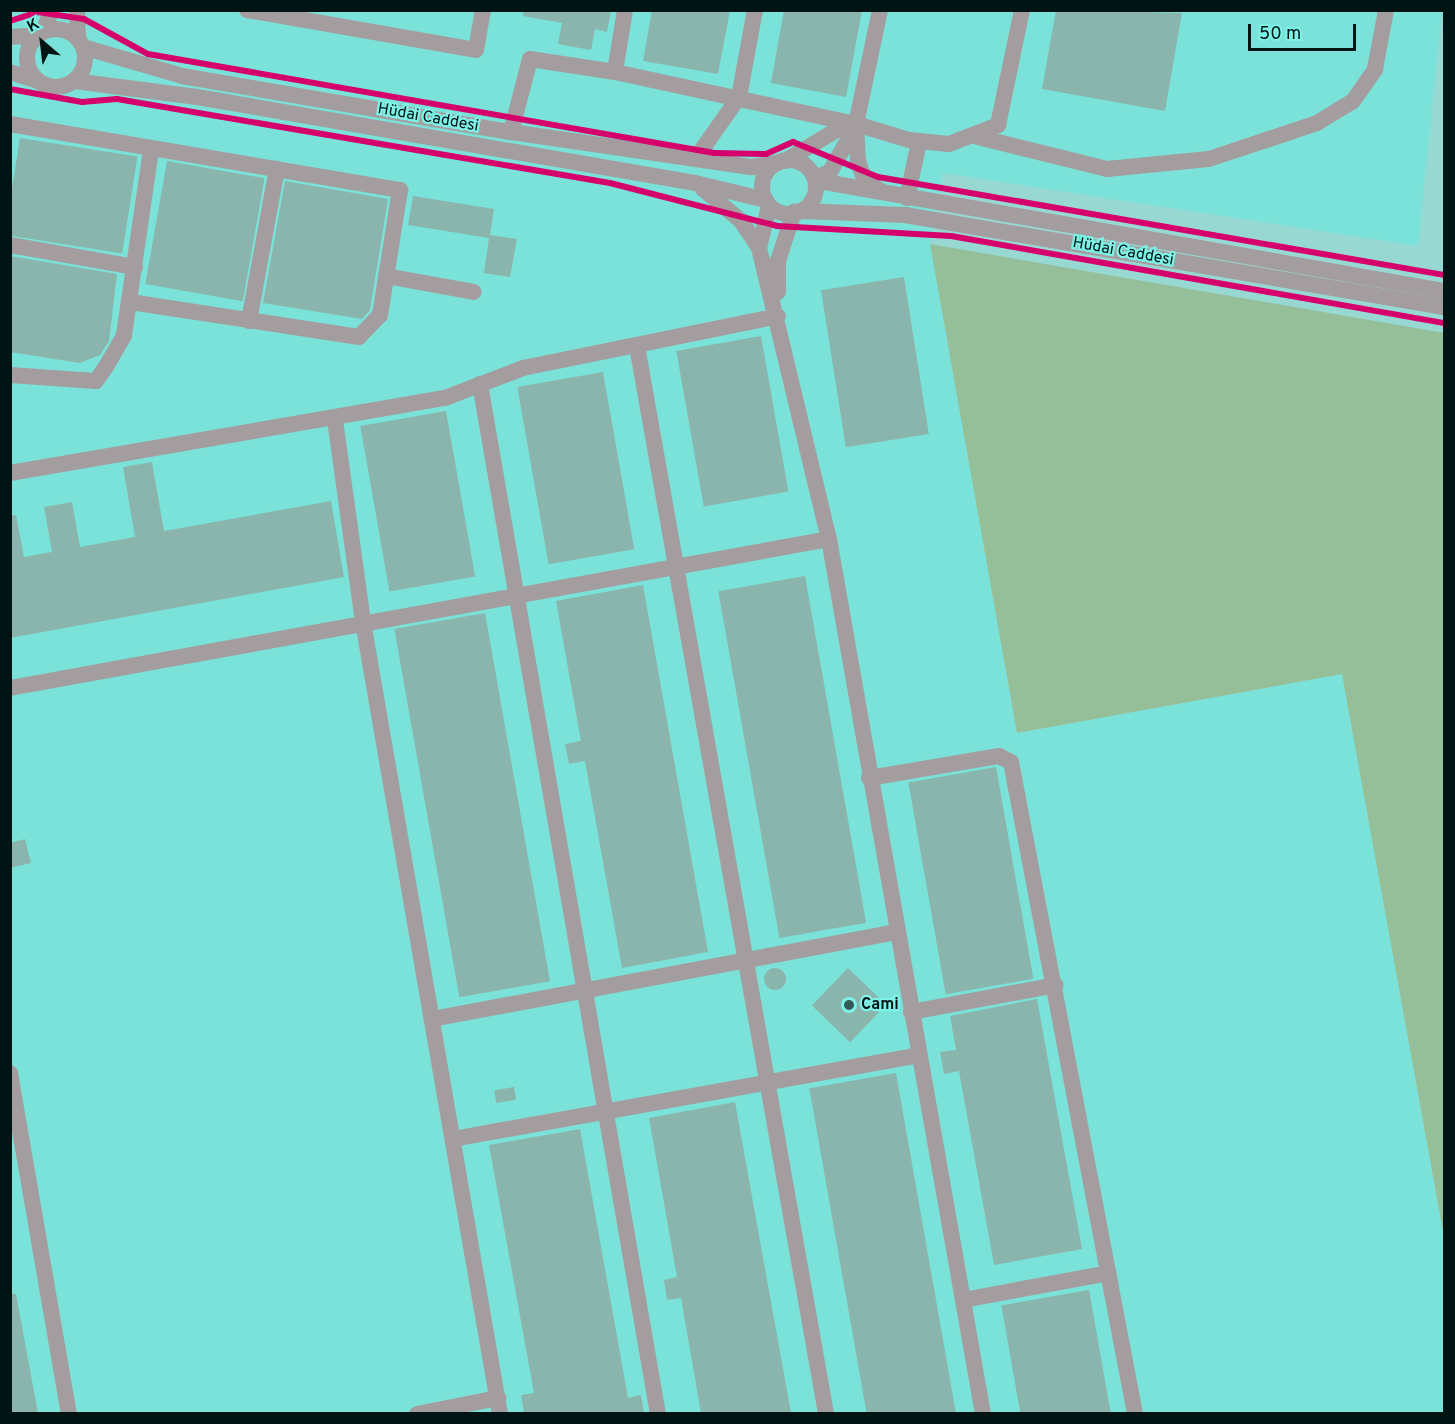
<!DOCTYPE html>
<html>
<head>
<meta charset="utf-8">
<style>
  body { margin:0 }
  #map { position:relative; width:1455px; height:1424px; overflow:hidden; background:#98d8d2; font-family:Overpass,sans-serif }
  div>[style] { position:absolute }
  .built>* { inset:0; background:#7be2d9 }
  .forest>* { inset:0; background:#94bf99 }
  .building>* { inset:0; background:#89b5ad; transform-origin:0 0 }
  .round { border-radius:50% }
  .minor>* { height:16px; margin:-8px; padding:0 8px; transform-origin:8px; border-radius:8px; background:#a49d9f }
  .minor>.ring { margin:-8px; padding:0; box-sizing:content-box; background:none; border:16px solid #a49d9f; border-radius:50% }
  .cycleway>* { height:6px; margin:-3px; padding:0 3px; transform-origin:3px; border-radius:3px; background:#d6006c }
  .dots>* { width:16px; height:16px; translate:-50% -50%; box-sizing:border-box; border:3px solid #7df3e8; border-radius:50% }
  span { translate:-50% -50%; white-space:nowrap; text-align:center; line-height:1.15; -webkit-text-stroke:4.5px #7df3e8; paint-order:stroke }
  .street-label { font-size:16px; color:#001513 }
  .poi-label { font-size:16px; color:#001513; font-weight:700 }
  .left { translate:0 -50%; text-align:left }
  .frame { position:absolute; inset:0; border:12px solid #001513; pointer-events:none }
  .north { position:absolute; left:12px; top:12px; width:60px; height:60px; -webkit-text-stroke:4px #7df3e8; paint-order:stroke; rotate:332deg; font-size:16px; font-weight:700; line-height:24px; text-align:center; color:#001513 }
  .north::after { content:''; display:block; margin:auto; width:21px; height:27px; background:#001513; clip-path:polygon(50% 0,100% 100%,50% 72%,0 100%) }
  .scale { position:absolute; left:1248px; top:24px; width:108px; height:27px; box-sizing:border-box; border:3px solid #001513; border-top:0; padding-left:8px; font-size:18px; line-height:21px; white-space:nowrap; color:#001513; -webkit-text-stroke:4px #7df3e8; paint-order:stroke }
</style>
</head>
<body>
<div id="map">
  <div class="built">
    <i style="clip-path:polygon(10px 11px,1442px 11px,1418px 246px,943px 173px,930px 243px,1017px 733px,1342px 674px,1444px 1237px,1444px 1413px,11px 1413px)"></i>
  </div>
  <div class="forest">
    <i style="clip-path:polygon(930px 244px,1444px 333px,1444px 1237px,1342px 674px,1017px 733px)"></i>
  </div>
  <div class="building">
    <i style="clip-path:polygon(524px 10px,611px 10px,607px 32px,595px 29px,591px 50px,558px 44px,562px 23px,523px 16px)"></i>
    <i style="clip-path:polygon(652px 10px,730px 10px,718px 74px,643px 61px)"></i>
    <i style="clip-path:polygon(784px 10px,862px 10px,846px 97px,771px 83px)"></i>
    <i style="clip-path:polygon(1056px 10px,1182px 13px,1165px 111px,1042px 89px)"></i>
    <i style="left:20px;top:138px;width:119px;height:98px;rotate:9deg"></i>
    <i style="left:167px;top:161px;width:99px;height:125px;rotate:10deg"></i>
    <i style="clip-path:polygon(285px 181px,388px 199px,370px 310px,362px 319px,263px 303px)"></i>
    <i style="clip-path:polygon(413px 196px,494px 209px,490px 235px,517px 239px,510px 277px,484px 273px,489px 238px,408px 225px)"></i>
    <i style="clip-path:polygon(10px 256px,117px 274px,109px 341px,100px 355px,80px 363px,10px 352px)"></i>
    <i style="left:904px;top:277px;width:159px;height:84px;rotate:81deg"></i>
    <i style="left:761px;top:336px;width:158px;height:86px;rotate:80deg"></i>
    <i style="left:603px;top:372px;width:180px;height:87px;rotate:80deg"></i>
    <i style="left:446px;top:411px;width:168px;height:87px;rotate:80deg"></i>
    <i style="clip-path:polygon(152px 462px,164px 531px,331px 501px,344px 577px,10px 638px,10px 516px,16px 515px,24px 557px,52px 552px,44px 507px,72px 502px,80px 547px,135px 537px,123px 467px)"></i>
    <i style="left:805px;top:576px;width:352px;height:88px;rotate:80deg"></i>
    <i style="clip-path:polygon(643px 585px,708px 952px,622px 968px,585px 761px,569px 764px,565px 744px,581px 741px,556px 601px)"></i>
    <i style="left:485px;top:613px;width:374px;height:92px;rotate:80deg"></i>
    <i style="left:996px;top:767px;width:215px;height:89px;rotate:80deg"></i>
    <i style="clip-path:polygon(25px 839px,31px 863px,10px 868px,10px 843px)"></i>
    <i style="left:848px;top:968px;width:53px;height:52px;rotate:44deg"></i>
    <i class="round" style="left:764px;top:968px;width:22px;height:22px"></i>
    <i style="clip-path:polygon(1037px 999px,1082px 1249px,994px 1265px,959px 1071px,944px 1074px,940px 1052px,956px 1050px,950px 1016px)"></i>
    <i style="left:896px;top:1073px;width:345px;height:88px;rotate:80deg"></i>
    <i style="left:514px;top:1087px;width:13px;height:20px;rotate:81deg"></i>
    <i style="clip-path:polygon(735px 1102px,791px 1413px,701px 1413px,681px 1298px,667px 1300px,664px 1280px,677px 1277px,649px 1118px)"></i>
    <i style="clip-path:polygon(580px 1129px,628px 1398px,641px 1395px,644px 1412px,524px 1413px,521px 1395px,534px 1393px,489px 1145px)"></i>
    <i style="left:1089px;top:1290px;width:125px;height:89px;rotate:80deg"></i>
    <i style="clip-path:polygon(10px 1294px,16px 1294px,38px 1413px,10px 1413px)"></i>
  </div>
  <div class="minor">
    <i style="left:77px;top:10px;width:29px;rotate:88deg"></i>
    <i style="left:247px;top:10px;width:232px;rotate:9.9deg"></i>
    <i style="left:476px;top:50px;width:41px;rotate:-80.1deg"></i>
    <i style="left:625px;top:10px;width:63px;rotate:99.2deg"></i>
    <i style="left:615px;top:72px;width:247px;rotate:12.2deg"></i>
    <i style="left:856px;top:124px;width:116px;rotate:-78.1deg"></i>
    <i class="ring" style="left:27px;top:29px;width:42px;height:42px"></i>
    <i style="left:43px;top:32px;width:24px;rotate:-68deg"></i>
    <i style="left:10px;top:37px;width:29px;rotate:-4deg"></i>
    <i style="left:83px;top:47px;width:103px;rotate:16.3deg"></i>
    <i style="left:182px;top:76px;width:334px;rotate:9.7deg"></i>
    <i style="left:511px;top:132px;width:244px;rotate:8.3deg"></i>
    <i style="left:752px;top:167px;width:26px;rotate:-9deg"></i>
    <i style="left:10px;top:72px;width:29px;rotate:18deg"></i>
    <i style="left:74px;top:81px;width:124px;rotate:7.4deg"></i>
    <i style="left:197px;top:97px;width:505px;rotate:9.8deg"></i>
    <i style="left:695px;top:183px;width:73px;rotate:13.5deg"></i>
    <i style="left:10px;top:124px;width:396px;rotate:9.6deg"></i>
    <i style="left:400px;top:190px;width:127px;rotate:99.1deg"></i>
    <i style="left:380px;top:315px;width:30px;rotate:134deg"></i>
    <i style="left:359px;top:337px;width:233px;rotate:-171.3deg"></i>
    <i style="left:856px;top:124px;width:55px;rotate:16.8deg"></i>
    <i style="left:909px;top:140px;width:40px;rotate:5.7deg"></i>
    <i style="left:949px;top:144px;width:53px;rotate:-21.2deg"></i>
    <i style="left:998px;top:125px;width:117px;rotate:-78.2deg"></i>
    <i style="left:856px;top:124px;width:37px;rotate:87deg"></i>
    <i style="left:858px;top:161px;width:21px;rotate:71deg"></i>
    <i style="left:865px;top:181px;width:19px;rotate:32deg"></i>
    <i style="left:511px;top:132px;width:75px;rotate:-75.4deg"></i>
    <i style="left:530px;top:59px;width:86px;rotate:8.7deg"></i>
    <i style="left:978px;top:137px;width:133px;rotate:13.9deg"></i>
    <i style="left:1107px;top:169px;width:102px;rotate:-5.6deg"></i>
    <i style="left:1209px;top:159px;width:114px;rotate:-18.4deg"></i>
    <i style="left:1317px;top:123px;width:42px;rotate:-31.4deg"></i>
    <i style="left:1353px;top:101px;width:39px;rotate:-55deg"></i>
    <i style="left:1375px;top:69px;width:60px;rotate:-79.4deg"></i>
    <i style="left:696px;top:158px;width:75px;rotate:-54.8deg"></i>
    <i style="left:739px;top:97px;width:88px;rotate:-79.6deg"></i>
    <i class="ring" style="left:762px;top:160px;width:38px;height:38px"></i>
    <i style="left:785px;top:161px;width:74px;rotate:-31.1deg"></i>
    <i style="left:817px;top:177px;width:14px;rotate:-21deg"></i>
    <i style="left:830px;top:172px;width:54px;rotate:-61deg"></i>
    <i style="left:819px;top:181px;width:635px;rotate:9.98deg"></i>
    <i style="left:703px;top:189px;width:50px;rotate:40.1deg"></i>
    <i style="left:741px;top:221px;width:32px;rotate:56deg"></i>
    <i style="left:907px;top:198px;width:57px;rotate:-77.9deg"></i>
    <i style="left:769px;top:206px;width:43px;rotate:103.4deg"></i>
    <i style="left:759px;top:248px;width:299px;rotate:76.5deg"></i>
    <i style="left:829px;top:539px;width:888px;rotate:80.02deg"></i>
    <i style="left:800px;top:211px;width:105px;rotate:2.2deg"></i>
    <i style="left:905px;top:215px;width:547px;rotate:9.69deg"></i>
    <i style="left:10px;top:245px;width:127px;rotate:10deg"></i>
    <i style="left:386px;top:276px;width:89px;rotate:10.3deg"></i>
    <i style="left:778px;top:292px;width:31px;rotate:-90deg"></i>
    <i style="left:778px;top:261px;width:52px;rotate:-71.9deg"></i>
    <i style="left:249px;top:321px;width:155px;rotate:-79.6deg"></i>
    <i style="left:637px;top:346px;width:1085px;rotate:79.96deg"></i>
    <i style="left:10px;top:375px;width:86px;rotate:4deg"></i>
    <i style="left:96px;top:381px;width:19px;rotate:-55deg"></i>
    <i style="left:107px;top:365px;width:34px;rotate:-60deg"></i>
    <i style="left:124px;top:335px;width:188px;rotate:-81.7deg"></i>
    <i style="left:480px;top:384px;width:1045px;rotate:80.2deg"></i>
    <i style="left:335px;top:420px;width:204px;rotate:82.1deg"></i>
    <i style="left:363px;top:622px;width:804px;rotate:80.19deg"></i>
    <i style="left:10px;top:473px;width:441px;rotate:-9.8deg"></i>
    <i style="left:445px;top:398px;width:84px;rotate:-21deg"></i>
    <i style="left:523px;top:368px;width:260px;rotate:-11.5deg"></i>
    <i style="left:10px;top:688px;width:832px;rotate:-10.31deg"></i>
    <i style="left:869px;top:778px;width:132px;rotate:-9.6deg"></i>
    <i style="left:999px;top:756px;width:13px;rotate:27deg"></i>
    <i style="left:1011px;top:762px;width:664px;rotate:79.23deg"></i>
    <i style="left:911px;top:1012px;width:147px;rotate:-10.5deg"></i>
    <i style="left:432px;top:1019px;width:472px;rotate:-10.6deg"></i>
    <i style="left:10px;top:1073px;width:346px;rotate:80.2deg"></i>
    <i style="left:453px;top:1139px;width:474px;rotate:-10.2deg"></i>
    <i style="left:963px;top:1300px;width:148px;rotate:-10.5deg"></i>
    <i style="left:417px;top:1414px;width:83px;rotate:-11.2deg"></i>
  </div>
  <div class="cycleway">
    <i style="left:10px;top:21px;width:29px;rotate:-18deg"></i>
    <i style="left:38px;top:12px;width:47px;rotate:8.7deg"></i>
    <i style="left:84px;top:19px;width:73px;rotate:28.7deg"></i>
    <i style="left:148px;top:54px;width:575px;rotate:9.92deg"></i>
    <i style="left:714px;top:153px;width:52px;rotate:1.1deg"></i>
    <i style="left:766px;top:154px;width:30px;rotate:-24deg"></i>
    <i style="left:793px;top:142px;width:92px;rotate:22.4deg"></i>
    <i style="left:878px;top:177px;width:574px;rotate:9.82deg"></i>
    <i style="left:10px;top:89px;width:73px;rotate:10.2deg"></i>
    <i style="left:82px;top:102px;width:35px;rotate:-5deg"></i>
    <i style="left:117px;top:99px;width:500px;rotate:9.67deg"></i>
    <i style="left:610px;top:183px;width:172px;rotate:14.4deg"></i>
    <i style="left:777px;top:226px;width:174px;rotate:3.3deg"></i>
    <i style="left:951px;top:236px;width:501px;rotate:10.01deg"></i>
  </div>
  <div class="dots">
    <i style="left:849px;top:1005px;background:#355956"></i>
  </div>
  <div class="street-label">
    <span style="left:428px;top:118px;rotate:10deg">Hüdai Caddesi</span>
    <span style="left:1123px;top:252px;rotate:10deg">Hüdai Caddesi</span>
  </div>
  <div class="poi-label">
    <span class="left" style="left:861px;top:1005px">Cami</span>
  </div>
  <div class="frame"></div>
  <div class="north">K</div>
  <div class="scale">50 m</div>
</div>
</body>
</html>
